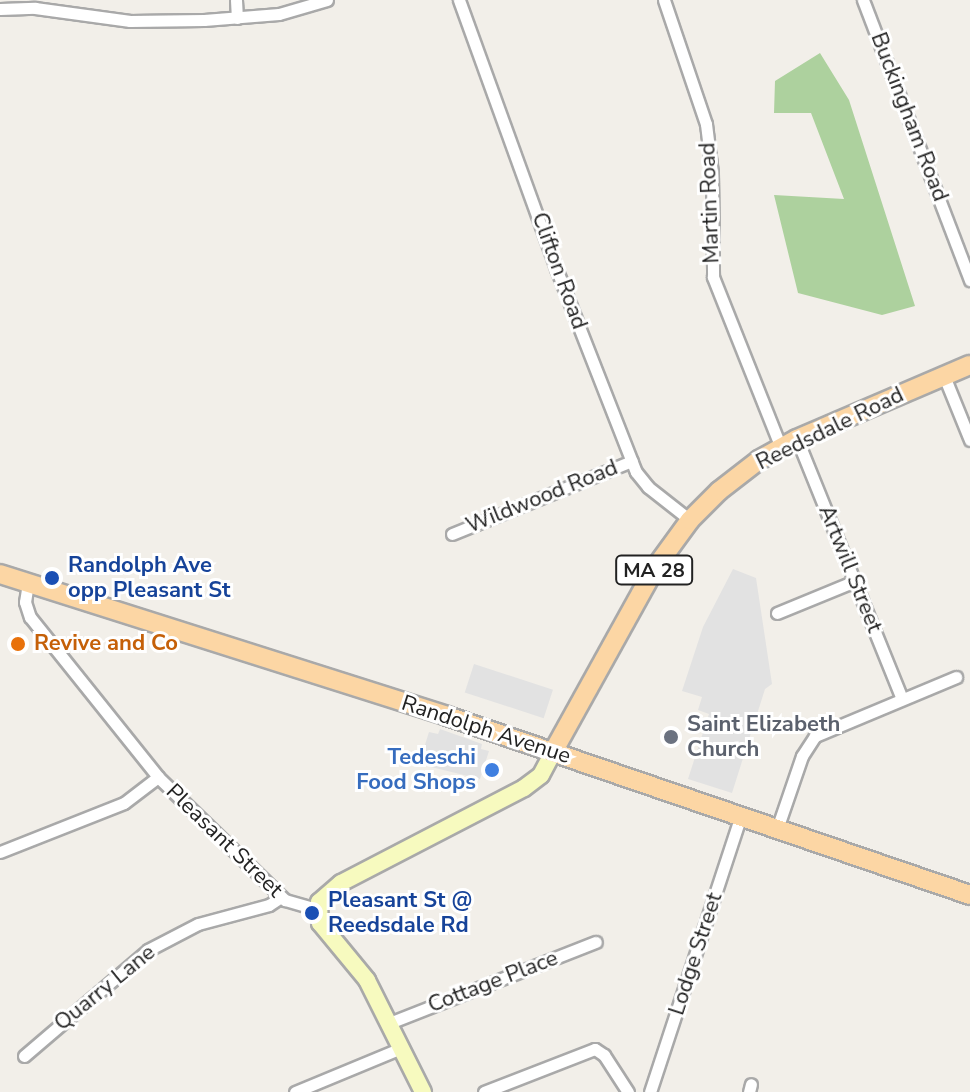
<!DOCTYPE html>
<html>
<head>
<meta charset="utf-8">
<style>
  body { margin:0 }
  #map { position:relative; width:970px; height:1092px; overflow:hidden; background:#f2efe9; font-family:"Nunito Sans",sans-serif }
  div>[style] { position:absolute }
  .forest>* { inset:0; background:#add19e }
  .parking>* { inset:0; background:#e2e2e2; transform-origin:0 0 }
  .roads { filter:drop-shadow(2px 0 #a9a9a9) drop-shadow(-2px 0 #a9a9a9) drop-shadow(0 2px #a9a9a9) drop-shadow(0 -2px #a9a9a9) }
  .street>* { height:11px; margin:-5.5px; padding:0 5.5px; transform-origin:5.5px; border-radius:5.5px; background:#fff }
  .secondary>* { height:16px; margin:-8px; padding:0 8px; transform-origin:8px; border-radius:8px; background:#f7fabf }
  .primary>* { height:18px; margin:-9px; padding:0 9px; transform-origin:9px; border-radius:9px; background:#fcd6a4 }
  .dots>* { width:22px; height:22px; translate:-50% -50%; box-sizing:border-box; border:4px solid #fff; border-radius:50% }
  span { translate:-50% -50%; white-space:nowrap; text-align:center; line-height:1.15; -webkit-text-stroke:6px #fff; paint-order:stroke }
  .shield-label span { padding:2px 6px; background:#fff; border:2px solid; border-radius:6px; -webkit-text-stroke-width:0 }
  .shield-label { font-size:20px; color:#222; font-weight:700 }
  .street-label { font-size:22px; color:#222 }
  .transit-label { font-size:22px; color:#164399; font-weight:700 }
  .left { translate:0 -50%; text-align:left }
  .food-label { font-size:22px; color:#c56008; font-weight:700 }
  .worship-label { font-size:22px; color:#5b616d; font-weight:700 }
  .shop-label { font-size:22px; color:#366cbe; font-weight:700 }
  .right { translate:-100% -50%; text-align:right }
</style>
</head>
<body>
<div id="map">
  <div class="forest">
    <i style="clip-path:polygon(820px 53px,849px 100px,915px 306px,882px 315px,798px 293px,774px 195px,844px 199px,811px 113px,774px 113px,775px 81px)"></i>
  </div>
  <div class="parking">
    <i style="clip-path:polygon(733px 569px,756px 578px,772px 684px,765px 689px,732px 793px,688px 779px,709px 714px,698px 710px,702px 697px,682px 691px,703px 627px)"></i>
    <i style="left:474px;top:664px;width:83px;height:30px;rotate:18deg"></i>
    <i style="clip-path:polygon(440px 729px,482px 744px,481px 749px,489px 751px,480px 779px,419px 764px,429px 732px,438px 734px)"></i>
  </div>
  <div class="roads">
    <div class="street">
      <i style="left:236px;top:0;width:18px;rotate:87deg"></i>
      <i style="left:459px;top:0;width:285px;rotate:70.1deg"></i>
      <i style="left:556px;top:268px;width:219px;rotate:68.6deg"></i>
      <i style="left:636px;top:472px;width:19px;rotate:51deg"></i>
      <i style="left:648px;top:487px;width:53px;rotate:38.2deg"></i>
      <i style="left:664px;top:0;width:131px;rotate:71.3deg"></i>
      <i style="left:706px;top:124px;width:49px;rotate:83deg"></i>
      <i style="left:712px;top:173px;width:104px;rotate:89.4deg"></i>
      <i style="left:713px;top:277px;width:184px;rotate:68.3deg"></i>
      <i style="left:863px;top:0;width:300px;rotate:69.1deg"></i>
      <i style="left:0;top:9px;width:35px;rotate:-2deg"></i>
      <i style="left:35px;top:8px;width:96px;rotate:7.8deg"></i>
      <i style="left:130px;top:21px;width:74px;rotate:-0.8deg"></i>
      <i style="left:204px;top:20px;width:75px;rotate:-4.6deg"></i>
      <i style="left:279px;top:14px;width:50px;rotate:-16.3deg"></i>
      <i style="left:944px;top:376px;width:69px;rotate:67.9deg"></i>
      <i style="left:797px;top:439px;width:280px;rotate:68deg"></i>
      <i style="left:452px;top:534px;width:194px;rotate:-22.1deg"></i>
      <i style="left:28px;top:583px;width:19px;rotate:99deg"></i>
      <i style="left:25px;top:602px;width:16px;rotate:72deg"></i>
      <i style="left:30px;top:617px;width:205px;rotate:51.3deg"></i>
      <i style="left:158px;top:777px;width:177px;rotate:44.1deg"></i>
      <i style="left:285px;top:900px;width:33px;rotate:16deg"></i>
      <i style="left:777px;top:613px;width:84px;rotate:-22.3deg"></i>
      <i style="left:777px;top:829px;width:77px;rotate:-71.1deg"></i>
      <i style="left:802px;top:756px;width:24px;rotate:-57deg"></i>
      <i style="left:815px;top:736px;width:153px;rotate:-22.7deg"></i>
      <i style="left:0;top:852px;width:133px;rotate:-21.6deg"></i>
      <i style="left:124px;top:803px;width:43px;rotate:-37.4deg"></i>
      <i style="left:389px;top:1023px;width:222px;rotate:-21.4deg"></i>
      <i style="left:24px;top:1056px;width:163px;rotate:-40.5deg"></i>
      <i style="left:148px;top:950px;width:56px;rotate:-27.5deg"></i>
      <i style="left:198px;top:924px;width:73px;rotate:-15deg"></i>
      <i style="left:269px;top:905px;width:14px;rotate:-34deg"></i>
      <i style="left:295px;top:1092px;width:115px;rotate:-22.5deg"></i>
      <i style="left:484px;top:1092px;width:119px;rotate:-21.2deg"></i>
      <i style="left:595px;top:1049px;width:11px;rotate:34deg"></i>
      <i style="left:604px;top:1055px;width:44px;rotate:57deg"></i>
      <i style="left:650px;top:1092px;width:291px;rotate:-71.8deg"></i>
      <i style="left:749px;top:1092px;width:8px;rotate:-76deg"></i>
    </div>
    <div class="secondary">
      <i style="left:423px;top:1092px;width:125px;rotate:-116.6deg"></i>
      <i style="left:367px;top:980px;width:74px;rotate:-129.5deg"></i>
      <i style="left:320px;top:923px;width:21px;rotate:-93deg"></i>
      <i style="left:319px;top:902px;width:29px;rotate:-41deg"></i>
      <i style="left:341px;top:883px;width:206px;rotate:-27.4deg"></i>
      <i style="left:524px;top:788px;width:21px;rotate:-37deg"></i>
      <i style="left:541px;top:775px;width:26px;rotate:-62deg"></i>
    </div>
    <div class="primary">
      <i style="left:0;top:574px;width:469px;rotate:17.6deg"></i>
      <i style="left:447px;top:716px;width:553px;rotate:18.89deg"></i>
      <i style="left:553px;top:752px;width:210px;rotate:-61deg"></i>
      <i style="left:655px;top:568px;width:59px;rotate:-53.9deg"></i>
      <i style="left:690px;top:520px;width:41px;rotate:-45deg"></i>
      <i style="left:719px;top:491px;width:51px;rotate:-37.8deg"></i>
      <i style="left:759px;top:460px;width:43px;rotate:-28.9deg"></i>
      <i style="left:797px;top:439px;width:188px;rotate:-23.2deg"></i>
    </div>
  </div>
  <div class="dots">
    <i style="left:52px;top:578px;background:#1a4fb4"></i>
    <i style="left:18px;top:644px;background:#e8710a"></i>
    <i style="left:671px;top:737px;background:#6b7280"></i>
    <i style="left:492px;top:770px;background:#3f7fe0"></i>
    <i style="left:312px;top:913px;background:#1a4fb4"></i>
  </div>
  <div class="shield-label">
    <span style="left:654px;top:570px">MA 28</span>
  </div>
  <div class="street-label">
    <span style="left:909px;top:117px;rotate:69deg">Buckingham Road</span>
    <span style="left:710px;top:203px;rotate:-92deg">Martin Road</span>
    <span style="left:559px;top:271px;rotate:70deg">Clifton Road</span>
    <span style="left:830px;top:429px;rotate:-26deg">Reedsdale Road</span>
    <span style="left:542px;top:497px;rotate:-22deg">Wildwood Road</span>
    <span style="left:850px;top:569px;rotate:68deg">Artwill Street</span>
    <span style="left:486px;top:730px;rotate:18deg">Randolph Avenue</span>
    <span style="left:224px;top:841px;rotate:44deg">Pleasant Street</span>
    <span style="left:696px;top:954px;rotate:-72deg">Lodge Street</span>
    <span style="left:493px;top:982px;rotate:-21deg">Cottage Place</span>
    <span style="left:105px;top:988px;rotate:-39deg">Quarry Lane</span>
  </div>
  <div class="transit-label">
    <span class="left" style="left:68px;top:578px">Randolph Ave<br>opp Pleasant St</span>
    <span class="left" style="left:328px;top:913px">Pleasant St @<br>Reedsdale Rd</span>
  </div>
  <div class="food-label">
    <span class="left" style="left:34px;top:644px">Revive and Co</span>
  </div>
  <div class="worship-label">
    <span class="left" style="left:687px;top:737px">Saint Elizabeth<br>Church</span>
  </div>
  <div class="shop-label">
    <span class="right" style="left:476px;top:770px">Tedeschi<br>Food Shops</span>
  </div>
</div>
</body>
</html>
